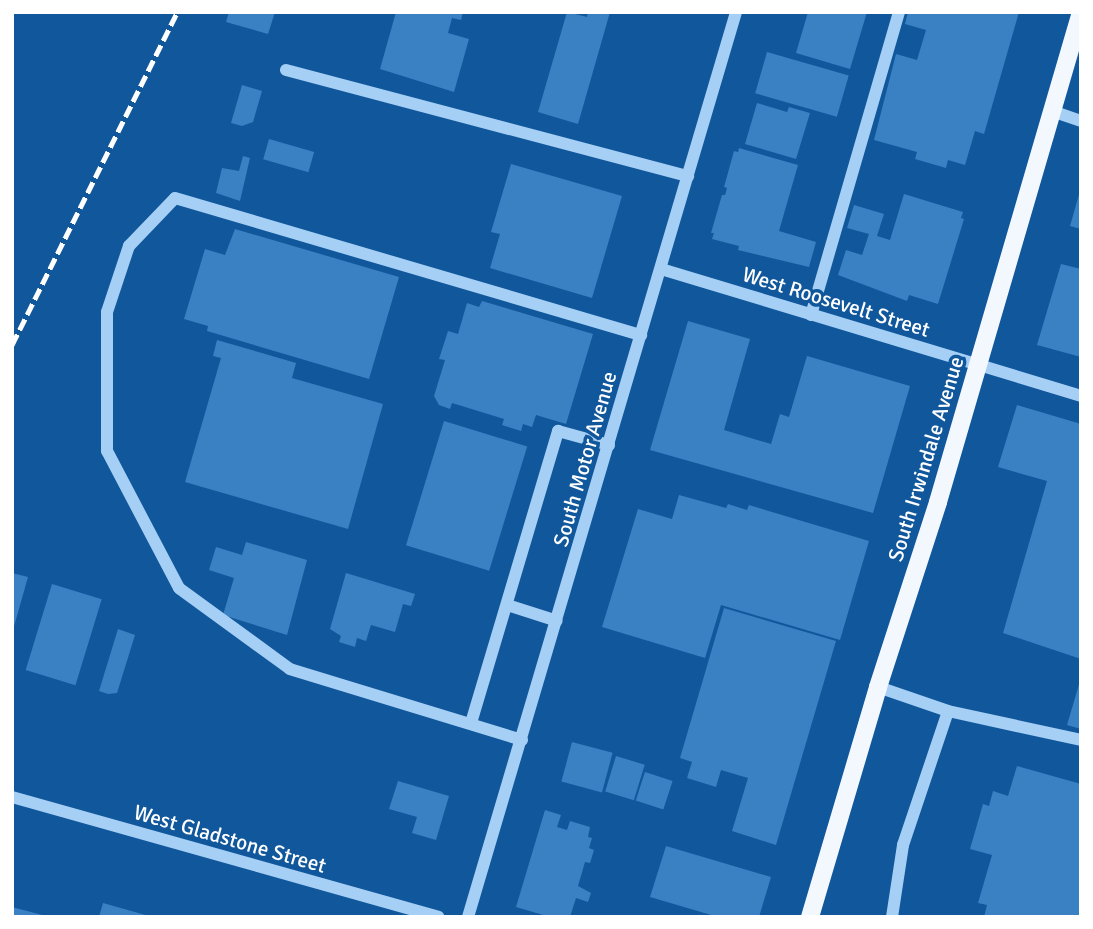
<!DOCTYPE html>
<html>
<head>
<meta charset="utf-8">
<style>
  body { margin:0 }
  #map { position:relative; width:1093px; height:929px; overflow:hidden; background:#11579c; font-family:Signika,sans-serif }
  div>[style] { position:absolute }
  .building>* { inset:0; background:#3981c3; transform-origin:0 0 }
  .minor>* { height:12px; margin:-6px; padding:0 6px; transform-origin:6px; border-radius:6px; background:#a5cff5 }
  .major>* { height:18px; margin:-9px; padding:0 9px; transform-origin:9px; border-radius:9px; background:#f3f8ff }
  .rail>* { height:5px; margin-top:-2.5px; transform-origin:0; background:repeating-linear-gradient(90deg,#fff 0 12px,transparent 0 17px) }
  span { translate:-50% -50%; white-space:nowrap; text-align:center; line-height:1.15; -webkit-text-stroke:7px #11579c; paint-order:stroke }
  .street-label { font-size:21px; color:#fff }
  .frame { position:absolute; inset:0; border:14px solid #fff; pointer-events:none }
</style>
</head>
<body>
<div id="map">
  <div class="building">
    <i style="clip-path:polygon(229px 12px,275px 12px,268px 34px,226px 22px)"></i>
    <i style="clip-path:polygon(396px 12px,463px 12px,461px 20px,452px 18px,448px 33px,469px 39px,454px 92px,380px 69px)"></i>
    <i style="clip-path:polygon(567px 12px,587px 17px,588px 12px,610px 12px,578px 124px,538px 112px)"></i>
    <i style="clip-path:polygon(808px 12px,867px 12px,850px 69px,796px 53px)"></i>
    <i style="clip-path:polygon(908px 12px,1019px 12px,984px 134px,975px 131px,965px 165px,948px 160px,946px 168px,915px 159px,917px 152px,874px 140px,896px 54px,917px 60px,926px 30px,905px 24px)"></i>
    <i style="left:767px;top:52px;width:85px;height:43px;rotate:16deg"></i>
    <i style="clip-path:polygon(242px 85px,262px 91px,253px 122px,242px 126px,231px 123px)"></i>
    <i style="clip-path:polygon(757px 103px,787px 112px,789px 107px,810px 113px,796px 159px,745px 144px)"></i>
    <i style="left:269px;top:139px;width:47px;height:21px;rotate:16deg"></i>
    <i style="clip-path:polygon(739px 148px,798px 165px,779px 231px,816px 242px,809px 267px,738px 250px,739px 246px,712px 239px,714px 233px,711px 233px,722px 195px,725px 195px,727px 188px,724px 187px,734px 151px,738px 152px)"></i>
    <i style="clip-path:polygon(243px 156px,250px 158px,240px 201px,216px 193px,222px 168px,239px 171px)"></i>
    <i style="clip-path:polygon(511px 164px,622px 196px,592px 298px,490px 268px,500px 234px,491px 232px)"></i>
    <i style="clip-path:polygon(1080px 191px,1081px 191px,1081px 229px,1070px 226px)"></i>
    <i style="clip-path:polygon(904px 194px,963px 212px,961px 218px,964px 219px,938px 304px,909px 295px,907px 301px,838px 275px,846px 250px,862px 255px,869px 234px,847px 228px,854px 205px,884px 214px,877px 236px,890px 240px)"></i>
    <i style="clip-path:polygon(235px 229px,399px 277px,369px 379px,207px 331px,208px 326px,184px 319px,205px 249px,225px 255px)"></i>
    <i style="clip-path:polygon(1061px 264px,1081px 269px,1081px 357px,1037px 345px)"></i>
    <i style="clip-path:polygon(482px 301px,593px 334px,566px 424px,536px 415px,532px 427px,523px 424px,521px 431px,502px 425px,504px 419px,452px 403px,450px 409px,439px 405px,434px 396px,445px 360px,439px 359px,448px 331px,458px 334px,467px 303px,479px 307px)"></i>
    <i style="clip-path:polygon(688px 321px,750px 339px,724px 430px,771px 444px,780px 414px,789px 417px,807px 356px,910px 386px,873px 513px,650px 450px)"></i>
    <i style="clip-path:polygon(217px 340px,296px 363px,292px 378px,383px 404px,348px 529px,185px 482px,221px 358px,213px 356px)"></i>
    <i style="clip-path:polygon(1017px 405px,1081px 424px,1081px 659px,1003px 633px,1047px 481px,998px 467px)"></i>
    <i style="left:444px;top:421px;width:87px;height:130px;rotate:17deg"></i>
    <i style="clip-path:polygon(679px 495px,726px 508px,728px 504px,747px 510px,749px 505px,869px 541px,840px 640px,721px 605px,705px 658px,602px 627px,638px 509px,672px 519px)"></i>
    <i style="clip-path:polygon(246px 542px,307px 560px,287px 635px,223px 615px,234px 578px,209px 570px,216px 547px,242px 555px)"></i>
    <i style="clip-path:polygon(12px 573px,28px 577px,13px 630px,12px 630px)"></i>
    <i style="clip-path:polygon(346px 573px,415px 594px,411px 606px,403px 604px,395px 632px,371px 625px,366px 641px,357px 638px,355px 647px,339px 642px,341px 636px,330px 629px)"></i>
    <i style="left:52px;top:584px;width:52px;height:90px;rotate:17deg"></i>
    <i style="clip-path:polygon(724px 608px,836px 641px,776px 845px,732px 831px,748px 778px,721px 770px,716px 787px,687px 778px,692px 762px,680px 758px)"></i>
    <i style="clip-path:polygon(118px 629px,135px 635px,117px 693px,108px 694px,99px 691px)"></i>
    <i style="clip-path:polygon(1080px 681px,1081px 682px,1081px 729px,1067px 725px)"></i>
    <i style="left:572px;top:742px;width:42px;height:41px;rotate:15deg"></i>
    <i style="left:616px;top:756px;width:30px;height:37px;rotate:17deg"></i>
    <i style="clip-path:polygon(1017px 766px,1081px 784px,1081px 917px,984px 917px,987px 905px,978px 903px,992px 855px,970px 849px,983px 804px,989px 806px,993px 791px,1008px 796px)"></i>
    <i style="left:645px;top:772px;width:29px;height:30px;rotate:18deg"></i>
    <i style="clip-path:polygon(398px 781px,449px 796px,436px 840px,412px 833px,417px 817px,389px 809px)"></i>
    <i style="clip-path:polygon(545px 810px,561px 815px,557px 827px,567px 830px,570px 821px,590px 827px,588px 837px,592px 838px,589px 848px,594px 850px,590px 863px,585px 862px,578px 886px,591px 893px,588px 902px,576px 898px,570px 917px,550px 917px,516px 907px)"></i>
    <i style="clip-path:polygon(666px 846px,771px 877px,759px 917px,718px 917px,650px 897px)"></i>
    <i style="clip-path:polygon(103px 903px,149px 916px,148px 917px,99px 917px)"></i>
    <i style="clip-path:polygon(12px 907px,46px 916px,46px 917px,12px 917px)"></i>
  </div>
  <div class="minor">
    <i style="left:286px;top:70px;width:416px;rotate:14.8deg"></i>
    <i style="left:1052px;top:111px;width:31px;rotate:19deg"></i>
    <i style="left:661px;top:269px;width:439px;rotate:16.8deg"></i>
    <i style="left:811px;top:315px;width:316px;rotate:-73.8deg"></i>
    <i style="left:507px;top:605px;width:52px;rotate:17.7deg"></i>
    <i style="left:878px;top:687px;width:74px;rotate:18.9deg"></i>
    <i style="left:471px;top:723px;width:305px;rotate:-73.4deg"></i>
    <i style="left:558px;top:431px;width:53px;rotate:15.4deg"></i>
    <i style="left:522px;top:740px;width:243px;rotate:-163deg"></i>
    <i style="left:290px;top:669px;width:137px;rotate:-143.9deg"></i>
    <i style="left:179px;top:588px;width:155px;rotate:-117.7deg"></i>
    <i style="left:107px;top:451px;width:139px;rotate:-90deg"></i>
    <i style="left:107px;top:312px;width:70px;rotate:-71.6deg"></i>
    <i style="left:129px;top:246px;width:66px;rotate:-46.2deg"></i>
    <i style="left:175px;top:198px;width:486px;rotate:16.4deg"></i>
    <i style="left:12px;top:797px;width:443px;rotate:15.7deg"></i>
    <i style="left:468px;top:917px;width:944px;rotate:-73.5deg"></i>
    <i style="left:892px;top:917px;width:73px;rotate:-81.3deg"></i>
    <i style="left:903px;top:845px;width:141px;rotate:-71.4deg"></i>
    <i style="left:948px;top:711px;width:136px;rotate:12.3deg"></i>
  </div>
  <div class="major">
    <i style="left:810px;top:917px;width:240px;rotate:-73.5deg"></i>
    <i style="left:878px;top:687px;width:194px;rotate:-72deg"></i>
    <i style="left:938px;top:502px;width:510px;rotate:-73.73deg"></i>
  </div>
  <div class="rail">
    <i style="left:12px;top:345px;width:372px;rotate:-63.6deg"></i>
  </div>
  <div class="street-label">
    <span style="left:836px;top:302px;rotate:17deg">West Roosevelt Street</span>
    <span style="left:585px;top:459px;rotate:-74deg">South Motor Avenue</span>
    <span style="left:926px;top:459px;rotate:-73deg">South Irwindale Avenue</span>
    <span style="left:230px;top:839px;rotate:16deg">West Gladstone Street</span>
  </div>
  <div class="frame"></div>
</div>
</body>
</html>
